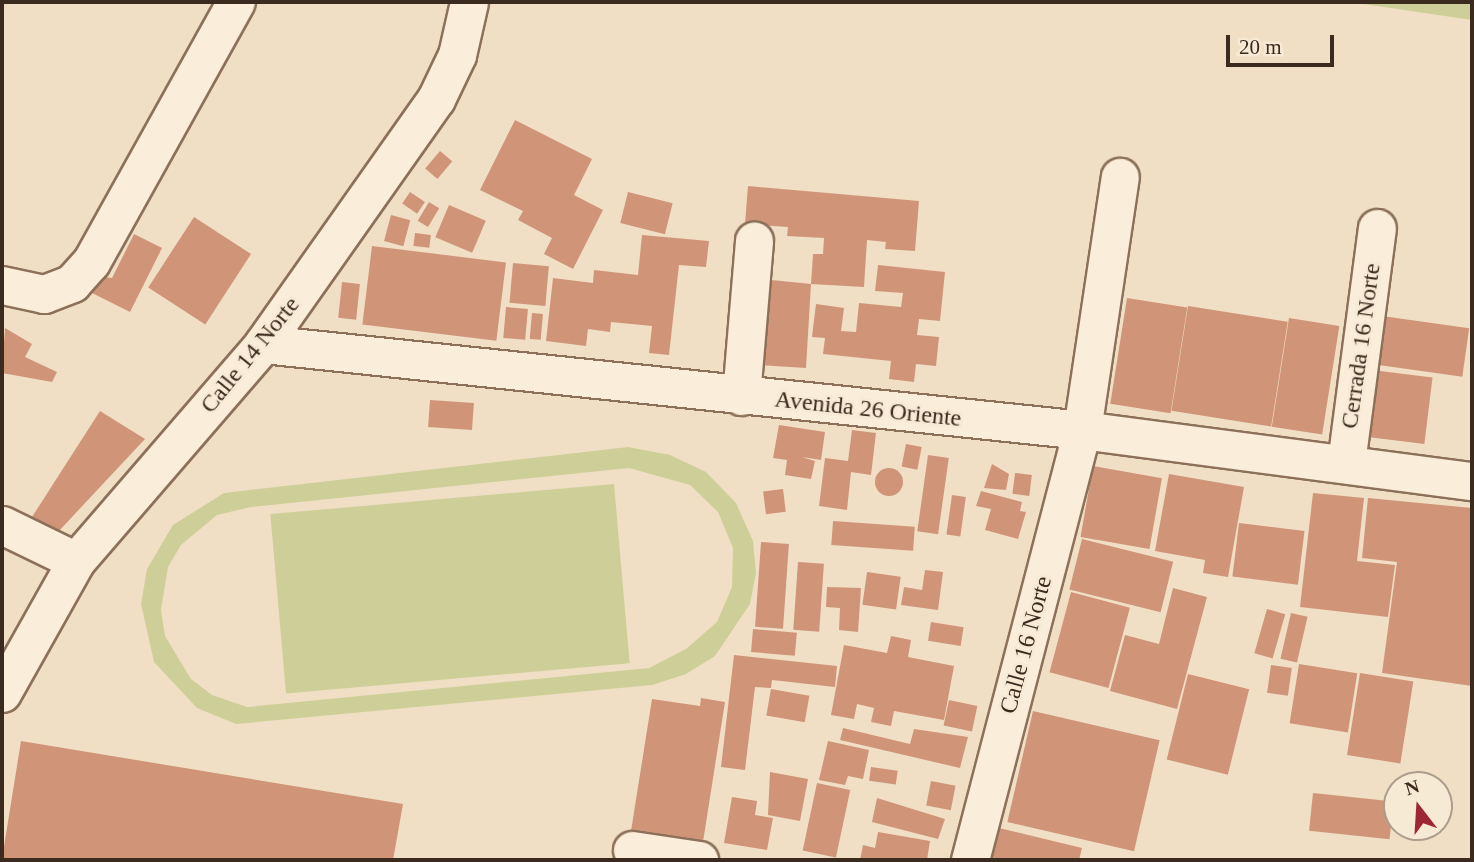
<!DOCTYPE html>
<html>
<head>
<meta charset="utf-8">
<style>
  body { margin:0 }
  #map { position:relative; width:1474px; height:862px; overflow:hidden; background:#f0dfc5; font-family:Georgia,serif }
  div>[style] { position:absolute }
  .green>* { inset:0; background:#cecf98; transform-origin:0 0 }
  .building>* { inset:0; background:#d09579; transform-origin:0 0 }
  .round { border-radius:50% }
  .roads { filter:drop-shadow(2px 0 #8c705a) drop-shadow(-2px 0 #8c705a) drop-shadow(0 2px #8c705a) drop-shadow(0 -2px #8c705a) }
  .minor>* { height:37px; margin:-18.5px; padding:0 18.5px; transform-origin:18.5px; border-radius:18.5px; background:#faedd9 }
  span { translate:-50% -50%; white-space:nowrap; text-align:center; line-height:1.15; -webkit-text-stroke:5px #f7ead5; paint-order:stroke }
  .street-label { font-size:24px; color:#3b2a1e }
  .frame { position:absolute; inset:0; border:4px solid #3b2a1e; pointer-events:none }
  .north { position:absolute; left:1383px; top:771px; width:70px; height:70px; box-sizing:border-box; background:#f7ead5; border:2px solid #ac9d8c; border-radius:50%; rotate:343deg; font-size:19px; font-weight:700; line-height:28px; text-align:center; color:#3b2a1e }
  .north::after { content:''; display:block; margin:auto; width:24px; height:32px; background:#9e2733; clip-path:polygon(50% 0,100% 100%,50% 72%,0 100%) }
  .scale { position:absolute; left:1226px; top:35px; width:108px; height:32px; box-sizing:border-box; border:4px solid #3b2a1e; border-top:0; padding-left:9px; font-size:21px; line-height:24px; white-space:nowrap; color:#3b2a1e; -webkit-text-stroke:5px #f7ead5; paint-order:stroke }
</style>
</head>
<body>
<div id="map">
  <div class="green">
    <i style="clip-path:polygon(1350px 2px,1472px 2px,1472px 20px)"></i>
    <i style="clip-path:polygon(evenodd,628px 447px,670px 455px,706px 472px,736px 503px,753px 541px,756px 573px,750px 604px,715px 656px,686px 674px,652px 685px,236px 724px,197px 708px,154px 662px,141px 604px,147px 569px,173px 525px,224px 493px,628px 447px,629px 468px,690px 485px,718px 512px,733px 548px,732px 587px,717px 622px,686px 649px,649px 668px,247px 707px,212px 695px,191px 679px,165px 636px,161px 610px,168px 567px,181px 545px,217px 515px,251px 507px,629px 468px)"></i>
    <i style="left:614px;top:484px;width:180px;height:345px;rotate:85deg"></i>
  </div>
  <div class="building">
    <i style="clip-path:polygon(515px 120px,592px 159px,574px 195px,603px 210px,573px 269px,544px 254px,552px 238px,518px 220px,523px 211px,480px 190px)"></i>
    <i style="left:440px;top:151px;width:16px;height:23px;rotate:40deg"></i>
    <i style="clip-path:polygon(748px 186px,919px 201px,915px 251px,885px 249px,886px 242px,867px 240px,864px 287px,811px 284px,806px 368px,756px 365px,762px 279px,811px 284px,813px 254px,823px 254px,824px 238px,787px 236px,788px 227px,745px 224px)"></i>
    <i style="left:410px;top:192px;width:18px;height:14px;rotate:34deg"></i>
    <i style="left:628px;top:192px;width:46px;height:32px;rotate:14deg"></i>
    <i style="left:429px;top:202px;width:12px;height:22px;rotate:31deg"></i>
    <i style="left:449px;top:205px;width:40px;height:35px;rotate:23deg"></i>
    <i style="left:391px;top:215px;width:20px;height:27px;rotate:15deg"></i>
    <i style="left:194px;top:217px;width:68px;height:84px;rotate:33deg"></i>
    <i style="left:415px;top:233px;width:16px;height:13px;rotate:7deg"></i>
    <i style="clip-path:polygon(134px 234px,162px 248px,130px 312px,90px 292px,98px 276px,112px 278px)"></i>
    <i style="clip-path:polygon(642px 235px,709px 241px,706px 267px,679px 265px,669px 355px,649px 353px,652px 326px,611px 322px,610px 332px,588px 329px,586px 346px,546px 341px,553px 278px,593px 283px,594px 270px,638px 275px)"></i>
    <i style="left:372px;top:246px;width:135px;height:79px;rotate:7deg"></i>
    <i style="left:513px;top:263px;width:36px;height:40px;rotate:5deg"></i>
    <i style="clip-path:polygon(878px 265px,945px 272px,940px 321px,919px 319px,917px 335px,939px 337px,936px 366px,916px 364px,914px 382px,889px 379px,891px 361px,823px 354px,825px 338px,812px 337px,816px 304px,844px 308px,841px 331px,856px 332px,859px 303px,901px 307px,903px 293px,875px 291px)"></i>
    <i style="left:342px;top:282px;width:18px;height:36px;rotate:6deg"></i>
    <i style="left:1127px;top:298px;width:61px;height:107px;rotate:9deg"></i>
    <i style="left:1188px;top:306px;width:101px;height:106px;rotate:9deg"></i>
    <i style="left:506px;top:307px;width:22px;height:31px;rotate:5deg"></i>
    <i style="left:532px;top:313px;width:11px;height:26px;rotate:5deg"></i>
    <i style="left:1382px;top:316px;width:88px;height:49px;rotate:8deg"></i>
    <i style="left:1289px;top:318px;width:51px;height:110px;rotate:9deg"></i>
    <i style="clip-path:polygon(5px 328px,32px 344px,25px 357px,57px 372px,52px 382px,2px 373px)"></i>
    <i style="left:1372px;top:370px;width:61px;height:67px;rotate:7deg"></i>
    <i style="left:430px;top:400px;width:44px;height:27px;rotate:4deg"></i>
    <i style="clip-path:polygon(100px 411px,145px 439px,58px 532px,32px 517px)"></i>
    <i style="clip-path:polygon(779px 425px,825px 432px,821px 460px,802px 457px,815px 461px,811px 479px,785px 475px,787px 460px,773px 458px)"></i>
    <i style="clip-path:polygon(852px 430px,876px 433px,871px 475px,851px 472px,847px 510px,819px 506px,825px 458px,848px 461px)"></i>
    <i style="left:906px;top:444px;width:16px;height:23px;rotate:11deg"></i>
    <i style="left:928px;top:455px;width:21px;height:77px;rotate:8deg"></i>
    <i style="clip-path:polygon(992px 464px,1009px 474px,1006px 490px,984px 488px)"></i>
    <i style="left:1093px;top:466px;width:70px;height:72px;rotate:10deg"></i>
    <i class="round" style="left:875px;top:468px;width:28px;height:28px"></i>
    <i style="left:1015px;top:473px;width:17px;height:21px;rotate:7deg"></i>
    <i style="clip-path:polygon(1169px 474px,1244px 487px,1228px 577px,1203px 573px,1205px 560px,1155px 551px)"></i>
    <i style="left:783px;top:489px;width:23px;height:20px;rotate:83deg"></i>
    <i style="clip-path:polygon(981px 491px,1022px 502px,1020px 511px,1026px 512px,1018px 539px,985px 530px,991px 509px,976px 506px)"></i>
    <i style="clip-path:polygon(1313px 493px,1364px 498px,1357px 561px,1395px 565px,1388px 617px,1300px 607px)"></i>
    <i style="left:952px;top:495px;width:14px;height:40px;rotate:8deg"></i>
    <i style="clip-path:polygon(1368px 498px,1472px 508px,1472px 686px,1382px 673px,1397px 562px,1362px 558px)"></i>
    <i style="left:833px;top:521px;width:82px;height:24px;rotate:4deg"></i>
    <i style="left:1239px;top:523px;width:66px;height:54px;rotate:7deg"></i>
    <i style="left:1082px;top:539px;width:94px;height:52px;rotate:14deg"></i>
    <i style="left:761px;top:542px;width:28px;height:85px;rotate:4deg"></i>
    <i style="left:798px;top:562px;width:26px;height:68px;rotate:4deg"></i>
    <i style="clip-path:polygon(925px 570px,943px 572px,938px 610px,901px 605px,904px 587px,922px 590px)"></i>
    <i style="left:867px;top:572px;width:34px;height:33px;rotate:8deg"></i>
    <i style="clip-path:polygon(827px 587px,861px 588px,858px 632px,839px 630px,840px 608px,826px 607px)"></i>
    <i style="clip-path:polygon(1173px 588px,1207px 597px,1177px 709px,1110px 691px,1125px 635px,1159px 644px)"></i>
    <i style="left:1071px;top:592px;width:61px;height:83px;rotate:15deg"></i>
    <i style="left:1267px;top:609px;width:19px;height:46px;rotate:16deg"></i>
    <i style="left:1291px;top:613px;width:17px;height:47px;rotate:13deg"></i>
    <i style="left:931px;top:622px;width:33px;height:19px;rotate:9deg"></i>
    <i style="left:753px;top:629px;width:44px;height:23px;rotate:5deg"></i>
    <i style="clip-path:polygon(891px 636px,911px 640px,908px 657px,954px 666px,944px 720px,894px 711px,891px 726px,871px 722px,874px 708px,857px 704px,854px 719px,831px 715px,844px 645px,887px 653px)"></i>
    <i style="clip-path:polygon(734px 655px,837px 666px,835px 687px,772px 680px,771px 688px,755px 687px,745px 770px,721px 767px)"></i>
    <i style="left:1299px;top:664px;width:59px;height:60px;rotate:9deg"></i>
    <i style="left:1271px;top:665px;width:21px;height:28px;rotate:8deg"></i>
    <i style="left:1360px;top:673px;width:54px;height:83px;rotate:9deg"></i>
    <i style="left:1188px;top:674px;width:63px;height:88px;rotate:14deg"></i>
    <i style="left:771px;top:689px;width:39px;height:27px;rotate:10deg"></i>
    <i style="clip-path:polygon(701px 698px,725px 702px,703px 842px,631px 831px,652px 699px,700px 706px)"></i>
    <i style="left:949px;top:700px;width:29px;height:26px;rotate:12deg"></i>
    <i style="left:1033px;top:711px;width:130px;height:114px;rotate:13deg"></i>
    <i style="clip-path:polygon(843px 728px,910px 744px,914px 729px,968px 737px,960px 768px,840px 740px)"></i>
    <i style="clip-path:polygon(21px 741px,403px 804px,393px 860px,2px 859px)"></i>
    <i style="clip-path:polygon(828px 741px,869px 750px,863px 779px,848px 776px,845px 785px,819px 780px)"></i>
    <i style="left:871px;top:767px;width:27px;height:14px;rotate:8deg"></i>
    <i style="clip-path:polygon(770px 772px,808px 779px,800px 821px,768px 815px)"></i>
    <i style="left:931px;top:781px;width:25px;height:25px;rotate:11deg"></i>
    <i style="left:817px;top:783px;width:34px;height:69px;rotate:12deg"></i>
    <i style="left:1313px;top:793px;width:81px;height:38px;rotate:6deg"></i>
    <i style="clip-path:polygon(732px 797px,757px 801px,755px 815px,773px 818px,767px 850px,724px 843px)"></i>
    <i style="clip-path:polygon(877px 798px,945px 819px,938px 839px,872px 822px)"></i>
    <i style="clip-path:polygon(999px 828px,1082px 848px,1079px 860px,991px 860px)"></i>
    <i style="clip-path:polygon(878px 832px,930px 841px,927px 860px,860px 860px,863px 845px,875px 848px)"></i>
  </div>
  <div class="roads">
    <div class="minor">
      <i style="left:2px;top:285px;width:43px;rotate:12.1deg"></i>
      <i style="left:44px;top:294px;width:30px;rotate:-21deg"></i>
      <i style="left:72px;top:283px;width:28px;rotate:-48deg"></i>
      <i style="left:91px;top:262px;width:298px;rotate:-60.9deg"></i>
      <i style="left:263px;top:344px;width:824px;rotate:5.99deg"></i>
      <i style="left:1082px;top:430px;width:393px;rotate:7.5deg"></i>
      <i style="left:741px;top:396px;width:156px;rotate:-85.2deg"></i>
      <i style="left:1346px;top:463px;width:237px;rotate:-82.5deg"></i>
      <i style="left:2px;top:525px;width:82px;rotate:25.9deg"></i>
      <i style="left:2px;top:693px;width:151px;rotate:-60.7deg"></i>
      <i style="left:76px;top:561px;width:286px;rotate:-49.2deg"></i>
      <i style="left:263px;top:344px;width:300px;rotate:-54.8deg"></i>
      <i style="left:436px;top:99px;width:49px;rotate:-64.5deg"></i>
      <i style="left:457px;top:55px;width:54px;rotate:-77.2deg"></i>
      <i style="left:632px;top:850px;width:68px;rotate:8.5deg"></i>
      <i style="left:970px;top:860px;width:444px;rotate:-75.4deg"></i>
      <i style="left:1082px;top:430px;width:256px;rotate:-81.5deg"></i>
    </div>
  </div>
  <div class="street-label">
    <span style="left:1361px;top:346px;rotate:-82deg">Cerrada 16 Norte</span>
    <span style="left:250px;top:355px;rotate:-51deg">Calle 14 Norte</span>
    <span style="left:868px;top:409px;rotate:6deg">Avenida 26 Oriente</span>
    <span style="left:1026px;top:645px;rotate:-75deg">Calle 16 Norte</span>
  </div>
  <div class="frame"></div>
  <div class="north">N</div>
  <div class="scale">20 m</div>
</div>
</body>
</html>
